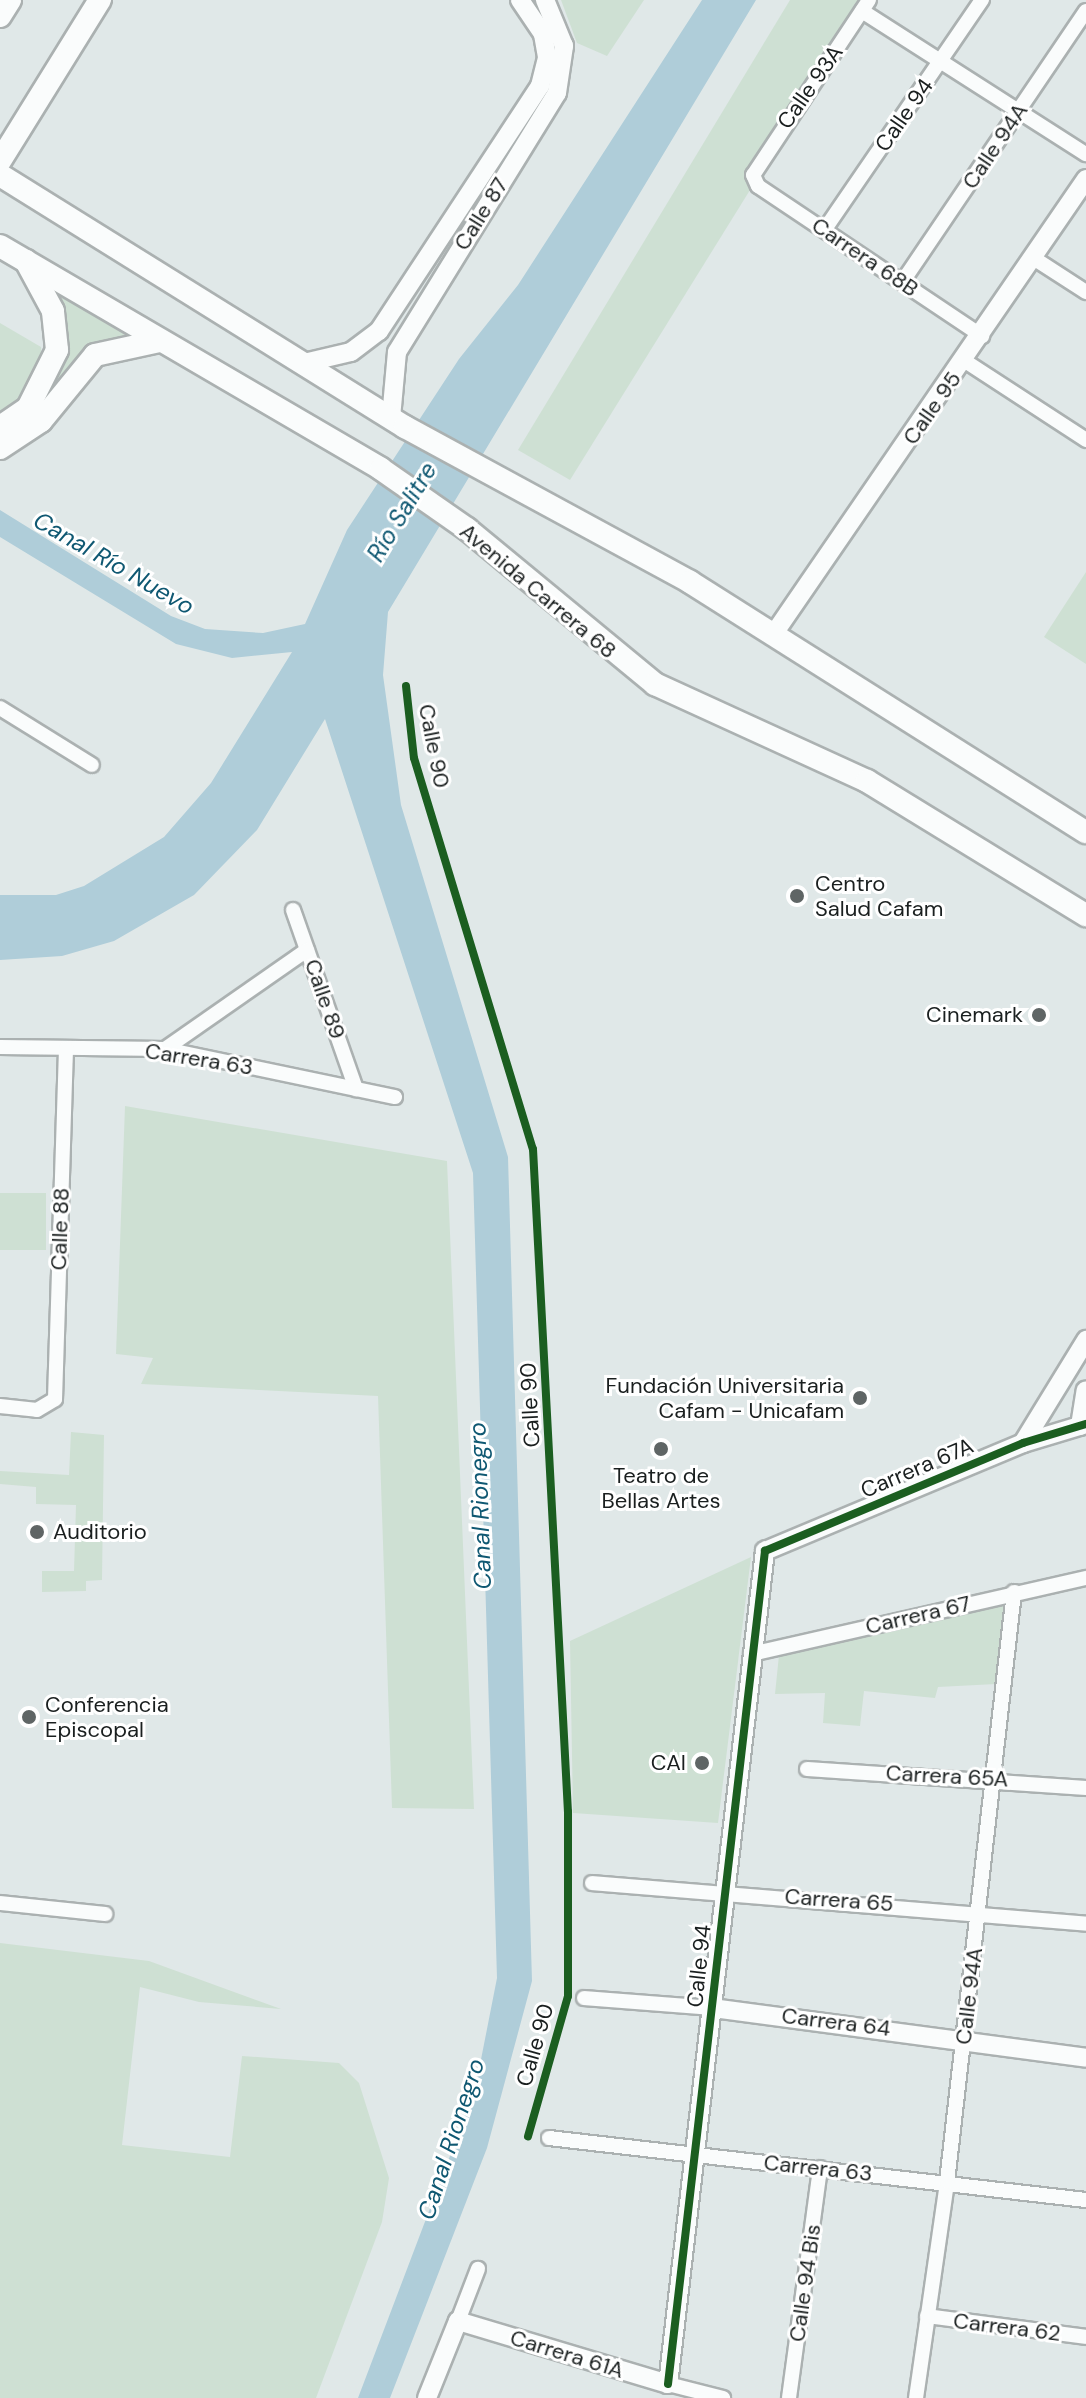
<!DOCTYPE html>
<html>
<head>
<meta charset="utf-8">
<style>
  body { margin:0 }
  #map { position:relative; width:1086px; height:2398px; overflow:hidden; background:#e0e8e8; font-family:"DM Sans",sans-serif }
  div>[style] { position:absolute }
  .green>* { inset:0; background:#cee0d3; transform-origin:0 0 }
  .water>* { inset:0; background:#afcdd9 }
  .roads { filter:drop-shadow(2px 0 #abb1b1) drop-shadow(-2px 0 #abb1b1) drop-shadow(0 2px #abb1b1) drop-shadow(0 -2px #abb1b1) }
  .minor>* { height:14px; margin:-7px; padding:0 7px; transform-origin:7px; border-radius:7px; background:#fafcfc }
  .tertiary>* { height:18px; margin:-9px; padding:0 9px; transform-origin:9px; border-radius:9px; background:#fafcfc }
  .primary>* { height:22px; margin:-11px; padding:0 11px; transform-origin:11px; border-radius:11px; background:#fafcfc }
  .trunk>* { height:22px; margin:-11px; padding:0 11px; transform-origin:11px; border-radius:11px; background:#fafcfc }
  .cycleway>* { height:8px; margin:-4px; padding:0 4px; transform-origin:4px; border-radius:4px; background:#1b5e20 }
  .dots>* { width:22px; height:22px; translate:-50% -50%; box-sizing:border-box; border:4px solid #fff; border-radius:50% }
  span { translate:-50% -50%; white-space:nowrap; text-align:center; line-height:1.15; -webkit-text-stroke:6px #fff; paint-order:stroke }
  .street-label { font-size:22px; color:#1a1f1f }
  .poi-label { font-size:22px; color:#1a1f1f }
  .left { translate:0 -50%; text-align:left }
  .right { translate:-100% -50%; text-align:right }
  .water-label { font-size:24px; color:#0f5872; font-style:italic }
</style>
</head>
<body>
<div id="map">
  <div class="green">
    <i style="clip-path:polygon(561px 0,644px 0,607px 56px,577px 43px)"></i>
    <i style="clip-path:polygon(790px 0,868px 0,570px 480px,518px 450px)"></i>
    <i style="clip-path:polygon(56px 290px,138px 338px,86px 352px,54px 383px,67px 335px)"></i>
    <i style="clip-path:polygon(0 323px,41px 347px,42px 370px,26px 397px,0 416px)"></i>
    <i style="clip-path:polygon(1086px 572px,1086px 664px,1044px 637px)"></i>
    <i style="clip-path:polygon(125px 1106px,447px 1161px,474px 1809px,392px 1808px,378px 1396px,141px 1384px,153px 1358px,116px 1354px)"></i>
    <i style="left:0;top:1193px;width:46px;height:57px"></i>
    <i style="clip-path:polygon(71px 1432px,104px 1435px,102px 1580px,86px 1581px,86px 1591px,42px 1592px,42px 1571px,74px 1571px,76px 1505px,36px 1504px,36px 1487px,0 1484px,0 1471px,69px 1475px)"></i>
    <i style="clip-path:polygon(751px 1557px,718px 1823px,573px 1813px,570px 1641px)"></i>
    <i style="clip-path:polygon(1004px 1602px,996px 1684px,938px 1687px,935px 1698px,864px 1691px,860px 1726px,823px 1723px,825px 1693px,775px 1694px,779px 1655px)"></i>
    <i style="clip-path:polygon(0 1943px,149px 1961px,281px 2009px,199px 2002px,140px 1987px,122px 2145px,230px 2157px,242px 2056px,339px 2063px,359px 2083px,389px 2178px,382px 2222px,316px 2398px,0 2398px)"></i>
  </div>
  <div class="water">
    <i style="clip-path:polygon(702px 0,756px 0,388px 612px,383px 675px,401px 805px,508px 1157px,532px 1981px,487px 2148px,390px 2398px,358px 2398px,475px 2090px,497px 1978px,473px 1173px,325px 719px,257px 830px,194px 895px,114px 941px,62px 956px,0 960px,0 895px,56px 895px,84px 886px,164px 837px,211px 783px,292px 652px,232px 658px,176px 644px,0 537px,0 510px,171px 616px,205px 629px,263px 633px,305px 624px,347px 530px,459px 359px,518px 285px)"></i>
  </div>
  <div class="roads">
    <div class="minor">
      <i style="left:869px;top:0;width:210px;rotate:123.5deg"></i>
      <i style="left:753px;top:175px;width:12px;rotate:66deg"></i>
      <i style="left:758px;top:186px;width:270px;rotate:33.8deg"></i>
      <i style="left:862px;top:11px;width:266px;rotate:32.6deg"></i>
      <i style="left:825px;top:229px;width:278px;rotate:-55.6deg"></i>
      <i style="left:1035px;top:259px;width:61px;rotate:32.9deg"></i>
      <i style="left:903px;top:281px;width:326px;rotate:-55.9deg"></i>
      <i style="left:965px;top:361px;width:145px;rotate:33.1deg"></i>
      <i style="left:0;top:708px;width:108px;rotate:31.8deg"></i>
      <i style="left:293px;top:910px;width:190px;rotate:70.6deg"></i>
      <i style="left:0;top:1047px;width:165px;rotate:0.7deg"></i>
      <i style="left:165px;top:1049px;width:235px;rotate:11.8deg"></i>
      <i style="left:165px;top:1049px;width:173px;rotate:-34.9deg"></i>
      <i style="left:0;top:1406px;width:37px;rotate:6deg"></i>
      <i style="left:37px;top:1410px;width:21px;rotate:-31deg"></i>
      <i style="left:55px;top:1399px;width:351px;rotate:-88.2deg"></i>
      <i style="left:751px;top:1654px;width:344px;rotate:-12.8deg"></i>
      <i style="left:807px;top:1769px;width:280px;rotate:3.9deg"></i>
      <i style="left:592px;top:1883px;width:496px;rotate:4.7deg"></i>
      <i style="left:0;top:1903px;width:106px;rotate:6deg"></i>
      <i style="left:584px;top:1998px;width:129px;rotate:4.4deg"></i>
      <i style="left:549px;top:2138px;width:541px;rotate:6.59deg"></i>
      <i style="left:927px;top:2316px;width:160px;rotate:7.5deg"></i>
      <i style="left:458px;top:2321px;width:56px;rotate:-69deg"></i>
      <i style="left:668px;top:2384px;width:57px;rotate:14.3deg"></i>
      <i style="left:789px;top:2398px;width:232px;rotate:-82.3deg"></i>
      <i style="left:916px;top:2398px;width:218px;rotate:-81.8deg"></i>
      <i style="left:947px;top:2182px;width:594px;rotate:-83.52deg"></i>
    </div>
    <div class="tertiary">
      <i style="left:304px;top:363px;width:48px;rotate:-13.2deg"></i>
      <i style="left:351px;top:352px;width:35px;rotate:-37deg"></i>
      <i style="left:379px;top:331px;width:293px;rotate:-56.7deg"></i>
      <i style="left:540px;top:86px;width:30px;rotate:-76deg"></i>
      <i style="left:547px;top:57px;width:23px;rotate:-100deg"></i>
      <i style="left:543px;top:34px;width:41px;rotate:-124.1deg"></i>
      <i style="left:391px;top:418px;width:66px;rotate:-84.8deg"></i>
      <i style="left:397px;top:352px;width:304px;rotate:-58.3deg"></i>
      <i style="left:557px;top:93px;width:48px;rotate:-81.5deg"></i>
      <i style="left:564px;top:46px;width:50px;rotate:-112.4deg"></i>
      <i style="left:773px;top:635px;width:553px;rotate:-55.53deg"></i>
      <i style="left:1080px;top:1426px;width:36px;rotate:-81deg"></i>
      <i style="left:1023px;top:1443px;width:121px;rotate:-58.5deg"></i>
      <i style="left:713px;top:2008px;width:376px;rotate:7.6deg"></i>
      <i style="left:427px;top:2398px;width:83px;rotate:-68.1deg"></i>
      <i style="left:458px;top:2321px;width:219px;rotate:16.7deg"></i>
      <i style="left:668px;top:2384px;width:839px;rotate:-83.36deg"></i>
      <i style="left:765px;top:1551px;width:280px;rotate:-22.7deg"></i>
      <i style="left:1023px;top:1443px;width:66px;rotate:-16.8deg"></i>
    </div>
    <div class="primary">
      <i style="left:0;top:175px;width:477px;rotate:31.9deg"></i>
      <i style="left:405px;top:427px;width:324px;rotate:28.5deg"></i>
      <i style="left:690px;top:582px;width:468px;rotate:32.3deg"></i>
      <i style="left:0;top:246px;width:441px;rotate:30.3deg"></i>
      <i style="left:381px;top:469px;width:105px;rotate:34.9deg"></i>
      <i style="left:467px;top:529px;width:244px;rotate:39.5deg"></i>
      <i style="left:655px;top:684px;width:233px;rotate:24.6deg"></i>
      <i style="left:867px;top:781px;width:257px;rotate:31.5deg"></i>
    </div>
    <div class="trunk">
      <i style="left:0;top:16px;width:19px;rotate:-58deg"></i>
      <i style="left:0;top:161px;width:190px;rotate:-58.2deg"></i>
      <i style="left:0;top:427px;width:34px;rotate:-34deg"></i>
      <i style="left:28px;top:408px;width:65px;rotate:-63.4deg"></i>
      <i style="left:57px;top:350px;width:39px;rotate:-96deg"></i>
      <i style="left:53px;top:311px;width:57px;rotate:-118.4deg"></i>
      <i style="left:0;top:448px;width:49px;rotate:-33.4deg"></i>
      <i style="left:41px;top:421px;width:85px;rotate:-50.7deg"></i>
      <i style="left:95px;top:355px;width:66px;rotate:-12.3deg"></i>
    </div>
  </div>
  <div class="cycleway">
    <i style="left:406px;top:686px;width:72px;rotate:83.7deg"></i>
    <i style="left:414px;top:758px;width:409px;rotate:73.1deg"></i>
    <i style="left:533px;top:1149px;width:664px;rotate:86.98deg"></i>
    <i style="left:568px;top:1812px;width:184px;rotate:90deg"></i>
    <i style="left:568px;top:1996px;width:146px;rotate:105.9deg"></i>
    <i style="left:668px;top:2384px;width:839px;rotate:-83.36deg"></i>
    <i style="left:765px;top:1551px;width:280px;rotate:-22.7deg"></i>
    <i style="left:1023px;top:1443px;width:66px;rotate:-16.8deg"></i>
  </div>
  <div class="dots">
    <i style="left:797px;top:896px;background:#5f6565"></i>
    <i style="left:1039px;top:1015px;background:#5f6565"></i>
    <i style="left:860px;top:1398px;background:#5f6565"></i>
    <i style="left:661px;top:1449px;background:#5f6565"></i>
    <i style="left:37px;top:1532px;background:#5f6565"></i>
    <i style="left:29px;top:1717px;background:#5f6565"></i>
    <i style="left:702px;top:1763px;background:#5f6565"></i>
  </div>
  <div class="street-label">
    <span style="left:810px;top:87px;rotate:-55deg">Calle 93A</span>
    <span style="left:904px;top:115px;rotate:-55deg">Calle 94</span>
    <span style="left:995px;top:146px;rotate:-56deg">Calle 94A</span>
    <span style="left:481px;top:214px;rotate:-58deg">Calle 87</span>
    <span style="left:865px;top:257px;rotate:34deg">Carrera 68B</span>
    <span style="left:932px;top:408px;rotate:-55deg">Calle 95</span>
    <span style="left:538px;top:591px;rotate:40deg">Avenida Carrera 68</span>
    <span style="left:434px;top:746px;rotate:79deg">Calle 90</span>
    <span style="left:325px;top:999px;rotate:71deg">Calle 89</span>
    <span style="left:199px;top:1059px;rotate:9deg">Carrera 63</span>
    <span style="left:60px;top:1229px;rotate:-88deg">Calle 88</span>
    <span style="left:530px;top:1405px;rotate:-93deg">Calle 90</span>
    <span style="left:917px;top:1468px;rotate:-23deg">Carrera 67A</span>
    <span style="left:918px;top:1615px;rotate:-13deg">Carrera 67</span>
    <span style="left:947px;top:1776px;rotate:3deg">Carrera 65A</span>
    <span style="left:839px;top:1900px;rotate:4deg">Carrera 65</span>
    <span style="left:699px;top:1966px;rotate:-84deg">Calle 94</span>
    <span style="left:969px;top:1996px;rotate:-83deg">Calle 94A</span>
    <span style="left:836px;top:2022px;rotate:7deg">Carrera 64</span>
    <span style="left:535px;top:2045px;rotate:-74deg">Calle 90</span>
    <span style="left:818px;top:2168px;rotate:6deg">Carrera 63</span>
    <span style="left:805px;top:2283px;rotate:-82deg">Calle 94 Bis</span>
    <span style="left:1007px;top:2327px;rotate:7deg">Carrera 62</span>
    <span style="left:567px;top:2354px;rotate:17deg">Carrera 61A</span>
  </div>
  <div class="poi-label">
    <span class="left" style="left:815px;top:896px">Centro<br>Salud Cafam</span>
    <span class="right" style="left:1023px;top:1015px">Cinemark</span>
    <span class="right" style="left:844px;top:1398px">Fundación Universitaria<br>Cafam - Unicafam</span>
    <span style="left:661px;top:1488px">Teatro de<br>Bellas Artes</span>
    <span class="left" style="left:53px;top:1532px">Auditorio</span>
    <span class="left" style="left:45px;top:1717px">Conferencia<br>Episcopal</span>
    <span class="right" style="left:686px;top:1763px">CAI</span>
  </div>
  <div class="water-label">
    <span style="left:402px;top:512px;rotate:-59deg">Río Salitre</span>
    <span style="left:114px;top:563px;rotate:30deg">Canal Río Nuevo</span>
    <span style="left:480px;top:1506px;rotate:-92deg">Canal Rionegro</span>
    <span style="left:451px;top:2139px;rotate:-72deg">Canal Rionegro</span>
  </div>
</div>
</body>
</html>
